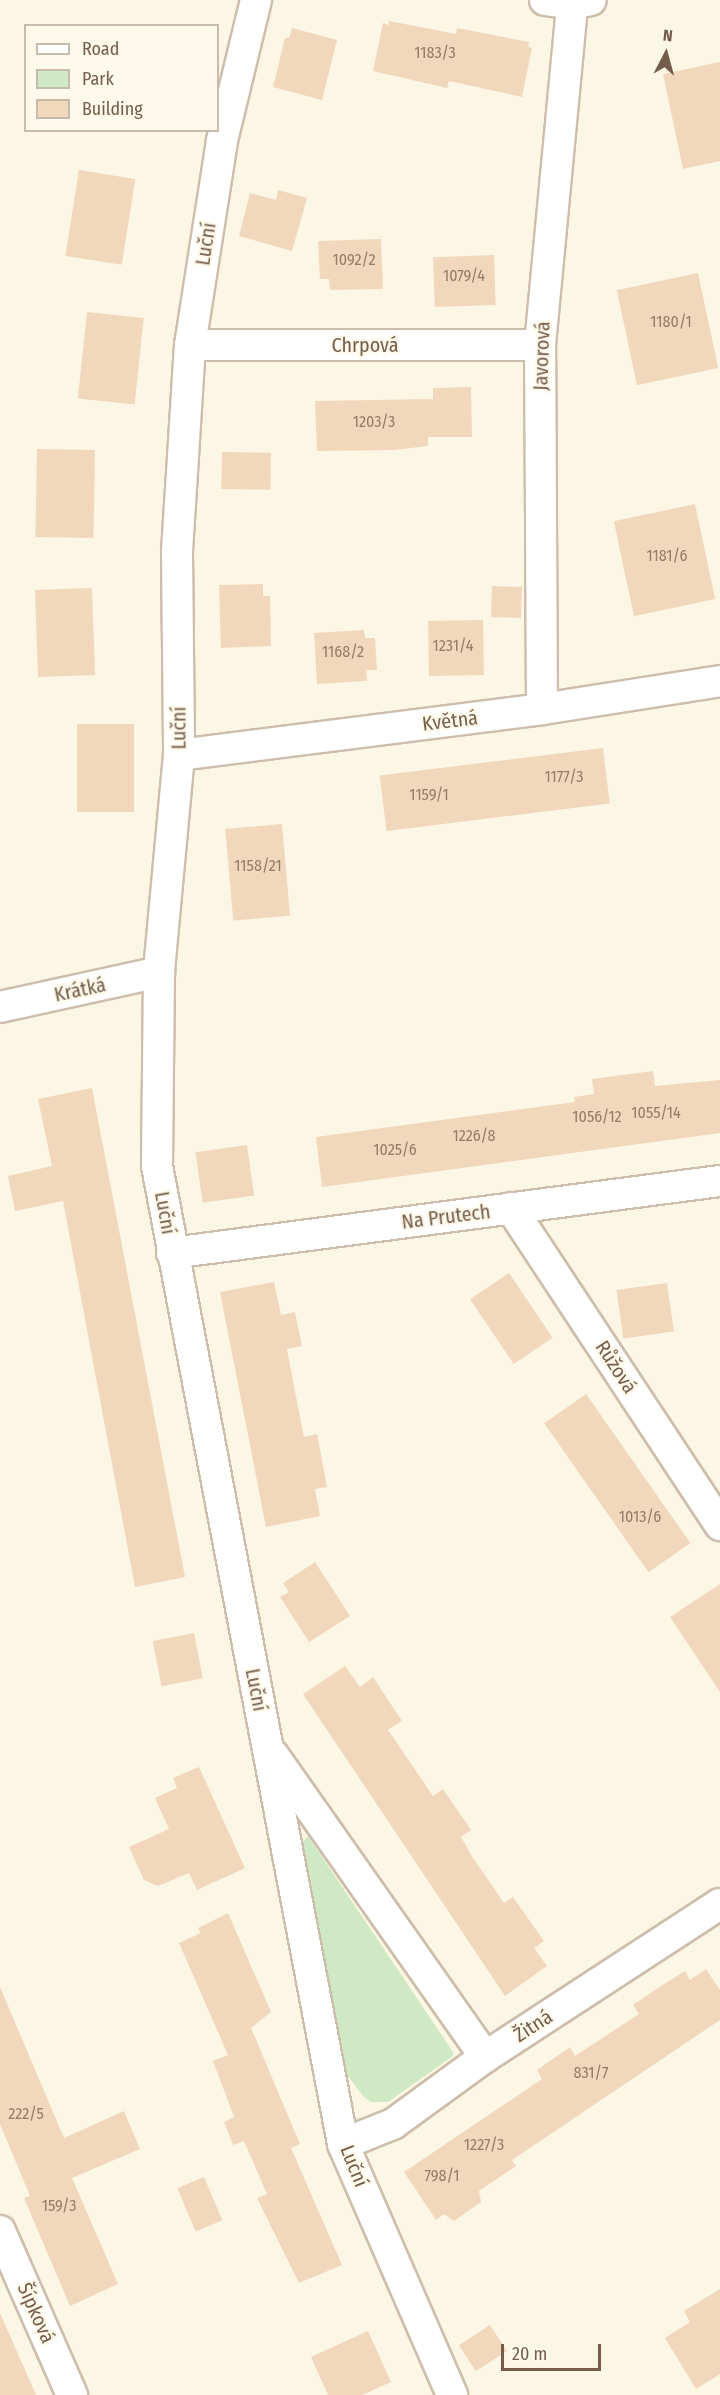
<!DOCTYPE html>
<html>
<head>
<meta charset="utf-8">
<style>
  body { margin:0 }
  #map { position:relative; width:720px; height:2395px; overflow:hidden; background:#fcf6e5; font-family:"Fira Sans Condensed",sans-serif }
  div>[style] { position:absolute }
  .green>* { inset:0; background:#cee9c3 }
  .building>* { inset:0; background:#f1d8bd; transform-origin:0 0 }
  .roads { filter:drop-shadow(2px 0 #cdbeab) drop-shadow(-2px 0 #cdbeab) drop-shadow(0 2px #cdbeab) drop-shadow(0 -2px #cdbeab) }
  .minor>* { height:30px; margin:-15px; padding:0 15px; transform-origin:15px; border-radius:15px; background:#fff }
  span { translate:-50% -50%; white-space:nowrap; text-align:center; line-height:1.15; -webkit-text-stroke:4.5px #fff9eb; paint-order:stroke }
  .number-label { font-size:16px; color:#937c68 }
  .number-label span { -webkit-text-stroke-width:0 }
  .street-label { font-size:20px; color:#745e4b }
  .legend { position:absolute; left:24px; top:24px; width:195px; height:108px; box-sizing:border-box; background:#fff9eb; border:2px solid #c7bbab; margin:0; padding:8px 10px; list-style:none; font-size:18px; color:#745e4b }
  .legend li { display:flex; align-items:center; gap:12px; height:30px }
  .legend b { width:30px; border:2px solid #c7bbab }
  .north { position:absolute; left:636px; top:24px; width:60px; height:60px; -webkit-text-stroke:4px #fff9eb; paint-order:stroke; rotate:6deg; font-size:16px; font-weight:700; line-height:24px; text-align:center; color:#745e4b }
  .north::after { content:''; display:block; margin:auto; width:21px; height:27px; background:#745e4b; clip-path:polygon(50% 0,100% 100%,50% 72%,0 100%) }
  .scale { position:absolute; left:501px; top:2344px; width:100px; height:27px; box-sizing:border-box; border:3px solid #745e4b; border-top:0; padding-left:8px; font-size:18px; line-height:21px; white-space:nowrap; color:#745e4b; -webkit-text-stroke:4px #fff9eb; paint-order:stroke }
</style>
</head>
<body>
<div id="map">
  <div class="green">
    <i style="clip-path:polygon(308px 1836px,453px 2052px,453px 2056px,388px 2102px,371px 2102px,363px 2096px,347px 2075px,303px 1842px)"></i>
  </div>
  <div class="building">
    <i style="clip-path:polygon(389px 21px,456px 34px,457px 28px,529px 42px,528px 47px,532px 48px,522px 97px,449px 81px,447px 88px,373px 71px,383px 23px,389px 25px)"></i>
    <i style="clip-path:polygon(292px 28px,337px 40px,322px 100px,273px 87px,285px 38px,289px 38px)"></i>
    <i style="clip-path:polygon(720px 62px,720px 161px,683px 169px,663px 74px)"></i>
    <i style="left:79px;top:170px;width:57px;height:87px;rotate:9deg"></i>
    <i style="clip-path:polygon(278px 190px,307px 198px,292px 251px,239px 236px,250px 193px,276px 200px)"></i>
    <i style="clip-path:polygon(381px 239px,383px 289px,330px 290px,329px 279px,320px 279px,318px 241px)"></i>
    <i style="left:494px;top:255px;width:50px;height:61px;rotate:88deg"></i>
    <i style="left:698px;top:273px;width:97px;height:83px;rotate:78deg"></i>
    <i style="left:87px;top:312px;width:57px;height:87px;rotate:6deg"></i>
    <i style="clip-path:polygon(471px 387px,472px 437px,428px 437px,428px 446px,394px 450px,317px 451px,315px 401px,433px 399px,433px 388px)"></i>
    <i style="left:37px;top:449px;width:58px;height:88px;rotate:1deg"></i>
    <i style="left:222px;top:452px;width:49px;height:37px;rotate:1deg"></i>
    <i style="left:695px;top:504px;width:97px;height:83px;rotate:78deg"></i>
    <i style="clip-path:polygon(263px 584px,263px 596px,270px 596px,271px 646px,221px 648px,219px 585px)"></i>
    <i style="left:492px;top:586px;width:30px;height:31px;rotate:2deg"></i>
    <i style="left:92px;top:588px;width:87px;height:57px;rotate:88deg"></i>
    <i style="left:483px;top:620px;width:55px;height:55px;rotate:89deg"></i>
    <i style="clip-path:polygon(364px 630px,365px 638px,375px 638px,377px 670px,366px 670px,367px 681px,317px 684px,314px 633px)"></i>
    <i style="left:77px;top:724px;width:57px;height:88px"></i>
    <i style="left:603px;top:748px;width:56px;height:225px;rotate:83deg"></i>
    <i style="left:282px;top:824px;width:92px;height:57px;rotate:85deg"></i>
    <i style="clip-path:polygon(653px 1071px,655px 1086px,720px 1080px,720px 1133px,322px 1187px,316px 1137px,575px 1102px,574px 1097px,594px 1094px,592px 1079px)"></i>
    <i style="clip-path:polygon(92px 1088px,185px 1577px,135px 1587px,63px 1201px,15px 1211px,8px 1176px,52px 1166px,38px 1099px)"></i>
    <i style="left:247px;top:1145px;width:51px;height:52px;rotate:82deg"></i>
    <i style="left:509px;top:1273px;width:78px;height:47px;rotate:56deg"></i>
    <i style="clip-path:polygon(274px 1282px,281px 1315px,295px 1312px,302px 1346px,287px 1349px,293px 1381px,304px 1437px,317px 1434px,327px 1487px,315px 1489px,320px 1516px,266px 1527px,220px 1292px)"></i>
    <i style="left:667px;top:1283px;width:49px;height:51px;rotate:82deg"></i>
    <i style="left:586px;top:1394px;width:182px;height:51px;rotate:55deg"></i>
    <i style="clip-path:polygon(315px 1562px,350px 1616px,309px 1642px,280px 1597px,289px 1592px,283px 1583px)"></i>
    <i style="clip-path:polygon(720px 1584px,720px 1692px,670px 1617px)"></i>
    <i style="left:194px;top:1633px;width:46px;height:42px;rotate:79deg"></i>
    <i style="clip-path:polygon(345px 1666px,360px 1687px,373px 1677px,402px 1721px,388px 1730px,433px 1796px,443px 1789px,471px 1830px,461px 1837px,473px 1858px,504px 1903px,513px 1897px,544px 1941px,534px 1948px,547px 1966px,505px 1996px,303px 1694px)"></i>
    <i style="clip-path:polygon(199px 1767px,245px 1868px,197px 1890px,189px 1873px,158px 1886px,144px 1880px,129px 1847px,169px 1829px,155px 1798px,177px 1788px,173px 1778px)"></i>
    <i style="clip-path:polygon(228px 1913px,271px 2012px,251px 2028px,300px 2144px,291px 2148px,342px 2265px,299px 2283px,257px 2198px,267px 2194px,244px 2141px,233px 2145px,224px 2122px,234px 2117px,213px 2061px,228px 2055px,179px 1943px,201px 1933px,198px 1928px)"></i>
    <i style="clip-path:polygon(706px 1969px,720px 1990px,720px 2020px,512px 2160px,516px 2166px,479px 2191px,481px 2202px,454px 2221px,444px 2214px,436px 2220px,404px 2172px,542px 2079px,537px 2070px,570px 2047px,575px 2056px,639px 2014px,633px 2005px,661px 1986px,685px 1971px,690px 1980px)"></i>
    <i style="clip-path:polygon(0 1987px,64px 2138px,124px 2111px,140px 2149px,72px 2178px,118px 2284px,70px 2306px,24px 2198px,30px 2196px,0 2124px)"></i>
    <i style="left:204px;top:2177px;width:47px;height:29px;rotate:67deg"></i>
    <i style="clip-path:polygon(720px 2289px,720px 2374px,696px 2389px,665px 2338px,690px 2322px,684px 2311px)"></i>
    <i style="clip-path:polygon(0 2313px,36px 2395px,0 2395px)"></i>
    <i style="left:490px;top:2325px;width:31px;height:37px;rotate:57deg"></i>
    <i style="clip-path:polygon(368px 2331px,391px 2382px,362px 2395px,328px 2395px,311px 2357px)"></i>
  </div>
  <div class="roads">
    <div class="minor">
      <i style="left:256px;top:0;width:145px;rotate:103.6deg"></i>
      <i style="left:222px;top:141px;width:206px;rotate:98.9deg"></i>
      <i style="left:190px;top:345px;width:208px;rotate:93.6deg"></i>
      <i style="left:177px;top:553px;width:202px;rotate:89.4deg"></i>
      <i style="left:179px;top:755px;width:218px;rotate:95.3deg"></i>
      <i style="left:159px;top:972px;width:194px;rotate:90.6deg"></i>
      <i style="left:157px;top:1166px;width:996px;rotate:79.23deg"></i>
      <i style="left:343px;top:2144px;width:274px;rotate:66.5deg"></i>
      <i style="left:545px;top:0;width:27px;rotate:8deg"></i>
      <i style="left:572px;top:4px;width:19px;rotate:-12deg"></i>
      <i style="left:190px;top:345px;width:350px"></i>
      <i style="left:542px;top:709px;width:364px;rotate:-90.3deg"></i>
      <i style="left:540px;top:345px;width:342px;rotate:-84.6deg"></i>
      <i style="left:179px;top:755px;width:366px;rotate:-7.2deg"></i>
      <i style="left:542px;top:709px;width:180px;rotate:-8.9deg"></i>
      <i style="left:0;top:1007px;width:163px;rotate:-12.4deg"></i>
      <i style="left:511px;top:1208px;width:380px;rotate:56.6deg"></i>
      <i style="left:172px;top:1253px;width:553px;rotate:-7.49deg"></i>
      <i style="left:273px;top:1755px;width:369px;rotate:54.9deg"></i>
      <i style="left:343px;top:2144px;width:54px;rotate:-21.8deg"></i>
      <i style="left:393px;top:2124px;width:114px;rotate:-36.1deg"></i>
      <i style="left:485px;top:2057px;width:280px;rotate:-33.1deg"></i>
      <i style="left:0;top:2231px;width:179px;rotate:66.3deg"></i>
    </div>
  </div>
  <div class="number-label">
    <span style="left:435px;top:53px">1183/3</span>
    <span style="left:354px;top:260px">1092/2</span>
    <span style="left:464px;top:276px">1079/4</span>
    <span style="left:671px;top:322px">1180/1</span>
    <span style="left:374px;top:422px">1203/3</span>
    <span style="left:667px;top:556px">1181/6</span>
    <span style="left:453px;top:646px">1231/4</span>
    <span style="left:343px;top:652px">1168/2</span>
    <span style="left:564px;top:777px">1177/3</span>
    <span style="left:429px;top:795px">1159/1</span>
    <span style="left:258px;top:866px">1158/21</span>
    <span style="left:656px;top:1113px">1055/14</span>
    <span style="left:597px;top:1117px">1056/12</span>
    <span style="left:474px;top:1136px">1226/8</span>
    <span style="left:395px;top:1150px">1025/6</span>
    <span style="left:640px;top:1517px">1013/6</span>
    <span style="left:591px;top:2073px">831/7</span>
    <span style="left:26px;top:2114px">222/5</span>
    <span style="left:484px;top:2145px">1227/3</span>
    <span style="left:442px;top:2176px">798/1</span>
    <span style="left:59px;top:2206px">159/3</span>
  </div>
  <div class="street-label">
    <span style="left:206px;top:244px;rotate:-81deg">Luční</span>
    <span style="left:365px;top:345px">Chrpová</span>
    <span style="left:542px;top:356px;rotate:-88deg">Javorová</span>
    <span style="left:450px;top:721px;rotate:-7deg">Květná</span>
    <span style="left:179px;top:728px;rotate:-90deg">Luční</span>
    <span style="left:80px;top:990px;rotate:-12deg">Krátká</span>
    <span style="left:165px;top:1213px;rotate:80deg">Luční</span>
    <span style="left:446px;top:1217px;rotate:-7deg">Na Prutech</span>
    <span style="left:616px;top:1367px;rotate:57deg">Růžová</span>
    <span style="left:256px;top:1690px;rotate:79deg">Luční</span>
    <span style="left:533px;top:2026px;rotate:-33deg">Žitná</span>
    <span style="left:354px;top:2166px;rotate:68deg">Luční</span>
    <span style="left:36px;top:2313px;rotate:66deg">Šípková</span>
  </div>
  <ul class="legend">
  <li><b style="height:8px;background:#fff"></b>Road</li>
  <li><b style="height:16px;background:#cee9c3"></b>Park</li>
  <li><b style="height:16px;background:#f1d8bd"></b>Building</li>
  </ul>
  <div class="north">N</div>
  <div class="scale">20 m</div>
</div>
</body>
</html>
